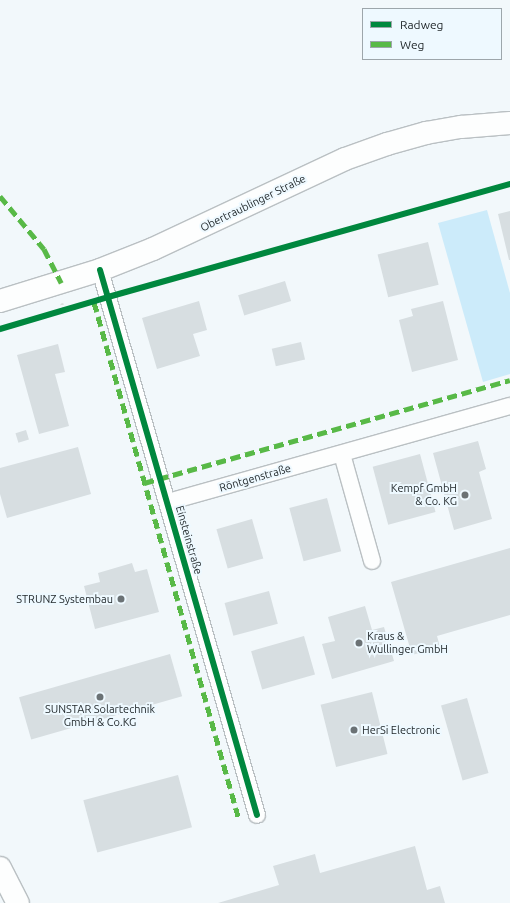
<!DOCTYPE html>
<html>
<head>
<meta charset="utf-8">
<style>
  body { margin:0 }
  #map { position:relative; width:510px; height:903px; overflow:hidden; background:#f2f8fb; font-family:Ubuntu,sans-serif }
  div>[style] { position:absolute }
  .green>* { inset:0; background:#ccebfa }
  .building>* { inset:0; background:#d7dee1; transform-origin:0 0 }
  .path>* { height:2.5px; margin-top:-1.25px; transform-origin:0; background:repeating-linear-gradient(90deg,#dbdddd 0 2px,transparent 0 4px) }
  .roads { filter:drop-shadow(1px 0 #bac0c3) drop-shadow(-1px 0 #bac0c3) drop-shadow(0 1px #bac0c3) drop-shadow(0 -1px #bac0c3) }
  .street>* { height:16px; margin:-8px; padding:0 8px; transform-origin:8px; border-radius:8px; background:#fdfefe }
  .secondary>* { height:22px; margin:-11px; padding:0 11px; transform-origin:11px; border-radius:11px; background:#fdfefe }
  .quiet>* { height:5px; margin-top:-2.5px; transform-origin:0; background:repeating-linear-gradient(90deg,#58b947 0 10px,transparent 0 15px) }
  .cycleway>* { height:6px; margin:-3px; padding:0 3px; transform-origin:3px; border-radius:3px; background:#00873e }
  .dots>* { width:11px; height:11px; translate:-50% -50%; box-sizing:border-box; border:2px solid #eef9ff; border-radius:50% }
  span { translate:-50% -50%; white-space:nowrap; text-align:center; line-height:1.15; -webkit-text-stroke:4px #eef9ff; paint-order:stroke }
  .street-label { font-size:11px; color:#232a2d }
  .poi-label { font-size:11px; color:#232a2d }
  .right { translate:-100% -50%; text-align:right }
  .left { translate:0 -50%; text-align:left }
  .legend { position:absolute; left:362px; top:8px; width:140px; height:52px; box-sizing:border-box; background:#eef9ff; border:1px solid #9da6ab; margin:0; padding:5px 7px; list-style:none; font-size:12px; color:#232a2d }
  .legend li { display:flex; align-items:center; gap:8px; height:20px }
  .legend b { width:20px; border:1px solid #9da6ab }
</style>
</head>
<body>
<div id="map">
  <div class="green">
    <i style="clip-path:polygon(487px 210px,510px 293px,510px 374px,483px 382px,438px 223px)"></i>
  </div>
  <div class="building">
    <i style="clip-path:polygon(510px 211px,510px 260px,509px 260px,498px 214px)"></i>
    <i style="left:428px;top:242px;width:44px;height:52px;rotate:76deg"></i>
    <i style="left:285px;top:281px;width:21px;height:49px;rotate:73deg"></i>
    <i style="clip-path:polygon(199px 301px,207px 330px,193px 334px,200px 356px,157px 369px,142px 318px)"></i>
    <i style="clip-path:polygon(443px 301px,458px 360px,412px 372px,399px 320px,413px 316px,411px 309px)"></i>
    <i style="left:301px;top:342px;width:18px;height:30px;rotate:77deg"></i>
    <i style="clip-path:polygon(58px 344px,65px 372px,55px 374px,69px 426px,39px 434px,17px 355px)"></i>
    <i style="left:26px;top:430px;width:10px;height:11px;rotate:73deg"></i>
    <i style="clip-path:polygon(478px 441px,486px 469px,479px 472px,492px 519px,454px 530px,433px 453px)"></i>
    <i style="clip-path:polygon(78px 447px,91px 494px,7px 518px,0 494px,0 468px)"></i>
    <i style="left:420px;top:454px;width:60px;height:49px;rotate:75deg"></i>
    <i style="left:327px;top:498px;width:55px;height:39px;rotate:75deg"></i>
    <i style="left:252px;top:519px;width:41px;height:37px;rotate:74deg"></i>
    <i style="clip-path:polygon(510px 548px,510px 615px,437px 636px,440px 647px,412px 655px,391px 582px)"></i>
    <i style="clip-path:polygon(132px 563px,135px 572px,147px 569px,159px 612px,95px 629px,84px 586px,100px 582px,98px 573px)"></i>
    <i style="left:269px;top:591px;width:34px;height:46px;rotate:75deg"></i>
    <i style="clip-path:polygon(365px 606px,372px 630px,384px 627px,394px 661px,332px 679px,322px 644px,335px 641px,328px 617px)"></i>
    <i style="left:304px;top:636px;width:40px;height:55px;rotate:74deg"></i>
    <i style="left:170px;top:654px;width:44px;height:157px;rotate:74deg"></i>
    <i style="left:372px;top:692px;width:64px;height:53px;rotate:76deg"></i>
    <i style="left:467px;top:698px;width:78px;height:27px;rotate:74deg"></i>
    <i style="left:178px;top:775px;width:54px;height:98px;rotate:75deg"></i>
    <i style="clip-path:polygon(415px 846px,427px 890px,440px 886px,445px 903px,218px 903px,279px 885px,273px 866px,315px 854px,320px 873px)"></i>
  </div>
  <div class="path">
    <i style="left:62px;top:303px;width:7px;rotate:74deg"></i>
  </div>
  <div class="roads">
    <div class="street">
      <i style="left:100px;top:270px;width:567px;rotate:73.93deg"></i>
      <i style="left:342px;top:454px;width:111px;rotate:74.3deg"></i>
      <i style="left:168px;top:502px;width:355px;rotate:-15.7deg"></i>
    </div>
    <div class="secondary">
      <i style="left:0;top:301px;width:105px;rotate:-17.2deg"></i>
      <i style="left:100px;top:270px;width:57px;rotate:-21.6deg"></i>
      <i style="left:153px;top:249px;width:212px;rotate:-25.1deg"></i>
      <i style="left:345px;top:159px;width:45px;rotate:-19.7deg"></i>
      <i style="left:387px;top:144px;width:41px;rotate:-15.8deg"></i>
      <i style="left:426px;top:133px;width:36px;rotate:-10deg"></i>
      <i style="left:461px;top:127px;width:49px;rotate:-4.7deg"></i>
      <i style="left:0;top:868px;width:39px;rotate:63deg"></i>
    </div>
  </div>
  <div class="quiet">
    <i style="left:0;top:196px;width:69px;rotate:50.3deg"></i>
    <i style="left:44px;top:249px;width:38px;rotate:63deg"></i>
    <i style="left:94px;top:302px;width:534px;rotate:74.35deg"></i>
    <i style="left:144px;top:483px;width:380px;rotate:-15.7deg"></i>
  </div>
  <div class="cycleway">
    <i style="left:100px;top:270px;width:567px;rotate:73.93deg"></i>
    <i style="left:0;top:329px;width:113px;rotate:-16.5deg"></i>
    <i style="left:108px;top:297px;width:418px;rotate:-15.7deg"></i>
  </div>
  <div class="dots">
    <i style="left:465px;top:495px;background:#6b7275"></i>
    <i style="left:121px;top:599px;background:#6b7275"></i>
    <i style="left:359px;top:643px;background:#6b7275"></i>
    <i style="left:100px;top:697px;background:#6b7275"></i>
    <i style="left:354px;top:730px;background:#6b7275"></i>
  </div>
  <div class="street-label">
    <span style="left:253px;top:203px;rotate:-26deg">Obertraublinger Straße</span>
    <span style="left:255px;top:478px;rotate:-16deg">Röntgenstraße</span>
    <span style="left:189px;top:540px;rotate:74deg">Einsteinstraße</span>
  </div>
  <div class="poi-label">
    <span class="right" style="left:457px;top:495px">Kempf GmbH<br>&amp; Co. KG</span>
    <span class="right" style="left:113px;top:599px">STRUNZ Systembau</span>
    <span class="left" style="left:367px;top:643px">Kraus &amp;<br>Wullinger GmbH</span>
    <span style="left:100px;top:716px">SUNSTAR Solartechnik<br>GmbH &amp; Co.KG</span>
    <span class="left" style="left:362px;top:730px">HerSi Electronic</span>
  </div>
  <ul class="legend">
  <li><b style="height:5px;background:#00873e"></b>Radweg</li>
  <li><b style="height:5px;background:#58b947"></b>Weg</li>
  </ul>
</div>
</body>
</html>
